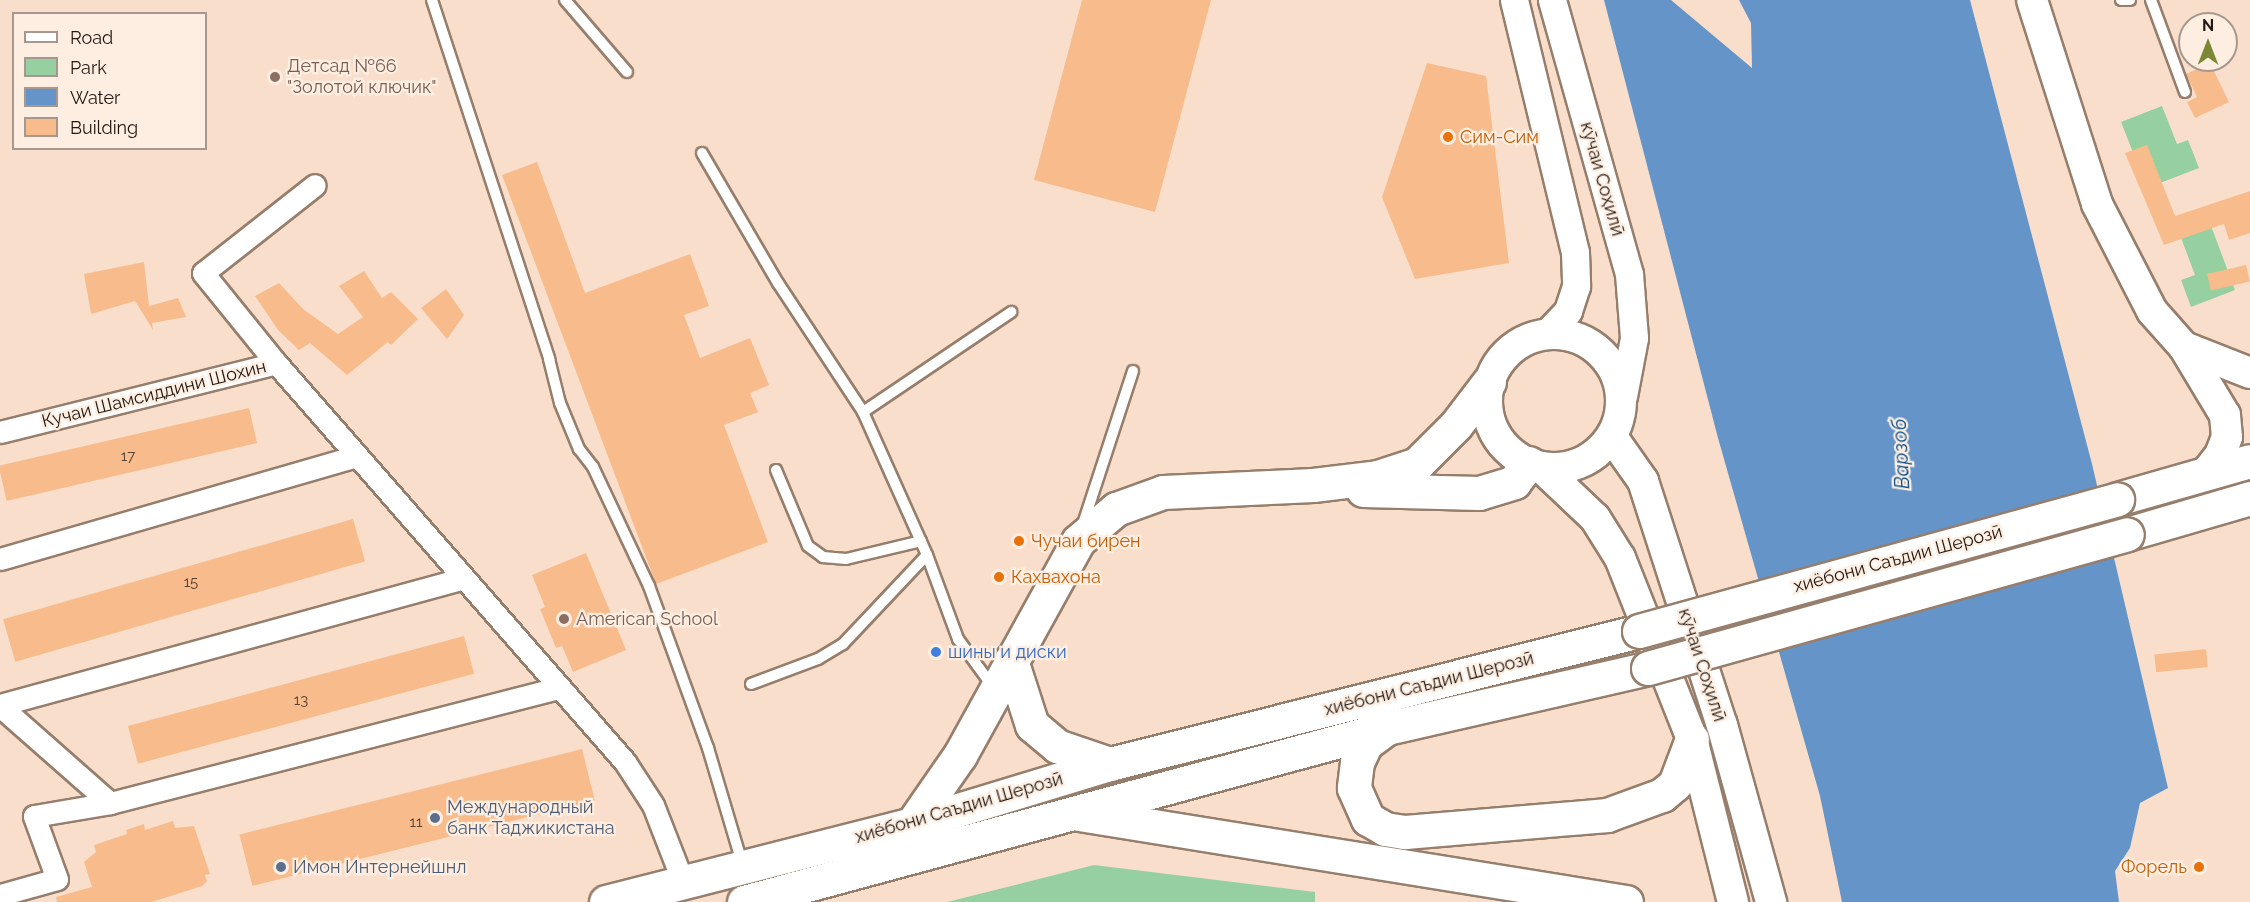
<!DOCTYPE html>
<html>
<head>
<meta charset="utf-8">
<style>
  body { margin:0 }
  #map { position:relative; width:2250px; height:902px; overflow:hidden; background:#f9dfcb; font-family:Raleway,sans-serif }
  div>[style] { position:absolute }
  .green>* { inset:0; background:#96d0a1 }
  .water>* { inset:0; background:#6594c8 }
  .building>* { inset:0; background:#f8bc8c; transform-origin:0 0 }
  .roads { filter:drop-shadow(2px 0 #967e6c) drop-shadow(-2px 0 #967e6c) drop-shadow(0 2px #967e6c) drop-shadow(0 -2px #967e6c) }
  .service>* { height:10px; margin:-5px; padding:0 5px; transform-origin:5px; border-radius:5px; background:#fff }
  .minor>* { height:21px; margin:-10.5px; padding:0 10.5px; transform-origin:10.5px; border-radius:10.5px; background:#fff }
  .tertiary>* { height:27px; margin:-13.5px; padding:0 13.5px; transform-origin:13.5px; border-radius:13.5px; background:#fff }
  .secondary>* { height:30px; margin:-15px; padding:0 15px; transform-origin:15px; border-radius:15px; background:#fff }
  .secondary>.ring { margin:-15px; padding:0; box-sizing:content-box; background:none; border:30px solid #fff; border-radius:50% }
  .trunk>* { height:33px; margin:-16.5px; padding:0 16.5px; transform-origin:16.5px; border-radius:16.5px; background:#fff }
  .bridges { filter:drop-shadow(2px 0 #967e6c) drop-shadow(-2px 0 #967e6c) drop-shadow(0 2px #967e6c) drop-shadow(0 -2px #967e6c) }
  .trunk-bridge>* { height:33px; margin:-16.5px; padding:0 16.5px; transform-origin:16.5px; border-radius:16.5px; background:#fff }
  .dots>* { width:16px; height:16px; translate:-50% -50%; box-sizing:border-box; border:3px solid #feeee2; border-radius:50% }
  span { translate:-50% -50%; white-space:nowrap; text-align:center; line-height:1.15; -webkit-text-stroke:4.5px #feeee2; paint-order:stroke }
  .number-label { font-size:15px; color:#574130 }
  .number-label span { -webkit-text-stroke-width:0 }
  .education-label { font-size:18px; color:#785e54 }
  .left { translate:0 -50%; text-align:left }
  .food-label { font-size:18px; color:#c56008 }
  .right { translate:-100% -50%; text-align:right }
  .street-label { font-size:18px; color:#211811 }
  .shop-label { font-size:18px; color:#366cbe }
  .service-label { font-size:18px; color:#4e5e75 }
  .water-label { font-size:20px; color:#004c8b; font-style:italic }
  .legend { position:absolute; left:12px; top:12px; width:195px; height:138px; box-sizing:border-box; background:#feeee2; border:2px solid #a6988e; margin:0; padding:8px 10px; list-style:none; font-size:18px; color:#211811 }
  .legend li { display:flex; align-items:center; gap:12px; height:30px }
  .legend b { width:30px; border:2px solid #a6988e }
  .north { position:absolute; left:2178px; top:12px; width:60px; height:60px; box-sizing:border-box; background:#feeee2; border:2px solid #a6988e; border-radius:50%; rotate:0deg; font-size:16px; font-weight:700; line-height:24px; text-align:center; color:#211811 }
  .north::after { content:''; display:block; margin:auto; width:21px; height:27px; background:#7b8836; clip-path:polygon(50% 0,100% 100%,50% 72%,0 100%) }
</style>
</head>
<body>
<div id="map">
  <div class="green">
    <i style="clip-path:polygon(2162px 106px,2177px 144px,2188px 140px,2199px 168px,2147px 188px,2121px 122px)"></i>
    <i style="clip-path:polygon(2210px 223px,2235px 290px,2191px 307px,2181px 280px,2195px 275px,2180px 235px)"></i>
    <i style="clip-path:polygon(1094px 865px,1315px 892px,1315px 902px,947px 902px)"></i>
  </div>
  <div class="water">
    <i style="clip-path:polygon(1604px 0,1671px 0,1752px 68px,1751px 23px,1739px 0,1970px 0,2092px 464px,2168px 788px,2140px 803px,2130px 848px,2115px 871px,2119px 902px,1842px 902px,1820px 796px,1718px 438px)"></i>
  </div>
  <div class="building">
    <i style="clip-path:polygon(1082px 0,1211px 0,1155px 212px,1034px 180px)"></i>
    <i style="clip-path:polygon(1427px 63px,1486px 76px,1509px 263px,1415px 279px,1382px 197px)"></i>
    <i style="clip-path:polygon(2210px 63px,2229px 102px,2195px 118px,2187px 102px,2197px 97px,2186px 74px)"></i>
    <i style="clip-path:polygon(2147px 145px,2175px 216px,2250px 191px,2250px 233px,2229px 240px,2224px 224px,2164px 245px,2125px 153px)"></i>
    <i style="clip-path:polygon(537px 162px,585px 293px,690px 254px,709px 306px,684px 315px,700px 358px,750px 338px,769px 385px,750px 393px,758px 412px,724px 425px,768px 542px,656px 584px,502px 175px)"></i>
    <i style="clip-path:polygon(144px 262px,149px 306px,178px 298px,186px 317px,152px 323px,153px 330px,135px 301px,91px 314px,84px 274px)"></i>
    <i style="left:2246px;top:265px;width:17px;height:40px;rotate:77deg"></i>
    <i style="clip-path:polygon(364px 271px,382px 298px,391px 292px,418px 319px,391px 345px,388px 342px,347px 375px,310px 343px,299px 350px,278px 330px,255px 296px,279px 283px,303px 309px,338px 334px,363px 317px,339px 286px)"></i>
    <i style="clip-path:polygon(446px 289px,464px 315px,447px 339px,421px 308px)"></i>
    <i style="left:249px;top:408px;width:36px;height:257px;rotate:77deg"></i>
    <i style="left:353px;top:519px;width:44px;height:364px;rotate:74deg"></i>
    <i style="clip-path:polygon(586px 553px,626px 650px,573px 672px,562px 646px,556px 648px,540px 609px,545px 607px,532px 575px)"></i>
    <i style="left:464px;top:636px;width:39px;height:348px;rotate:75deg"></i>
    <i style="left:2206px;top:649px;width:18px;height:52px;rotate:84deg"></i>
    <i style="left:582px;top:749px;width:53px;height:353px;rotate:76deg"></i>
    <i style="clip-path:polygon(173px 821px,175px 828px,194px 826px,210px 874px,205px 875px,207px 881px,202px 886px,152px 902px,57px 902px,56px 897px,92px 887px,84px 862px,96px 852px,94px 845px,127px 834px,126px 830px,144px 824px,145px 830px)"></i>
  </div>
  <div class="roads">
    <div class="service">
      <i style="left:432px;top:0;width:378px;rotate:71.9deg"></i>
      <i style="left:549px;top:359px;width:45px;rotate:76deg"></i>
      <i style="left:560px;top:403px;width:50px;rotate:67.6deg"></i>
      <i style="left:579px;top:449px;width:23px;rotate:52deg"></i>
      <i style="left:593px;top:467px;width:132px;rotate:64.8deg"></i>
      <i style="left:649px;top:586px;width:172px;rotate:70deg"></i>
      <i style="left:708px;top:748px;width:120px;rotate:73.5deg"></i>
      <i style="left:565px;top:0;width:95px;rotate:49.3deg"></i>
      <i style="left:2121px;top:0;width:9px"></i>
      <i style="left:2151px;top:0;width:98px;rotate:69.7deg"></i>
      <i style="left:702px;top:153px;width:151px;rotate:59.7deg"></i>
      <i style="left:778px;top:283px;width:154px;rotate:56.6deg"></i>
      <i style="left:863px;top:412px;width:157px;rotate:65.9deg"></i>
      <i style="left:927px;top:555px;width:90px;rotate:69.7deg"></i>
      <i style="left:958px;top:639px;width:59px;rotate:53.9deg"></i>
      <i style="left:863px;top:412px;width:179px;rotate:-34deg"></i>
      <i style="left:776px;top:470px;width:82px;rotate:67.2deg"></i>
      <i style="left:808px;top:546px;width:19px;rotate:36deg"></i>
      <i style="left:823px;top:557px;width:23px;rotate:5deg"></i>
      <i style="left:846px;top:559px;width:77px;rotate:-13.5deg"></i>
      <i style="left:1083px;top:524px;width:161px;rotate:-71.9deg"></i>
      <i style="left:751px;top:684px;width:72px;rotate:-20.5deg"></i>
      <i style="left:818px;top:659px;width:29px;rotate:-31deg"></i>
      <i style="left:843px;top:644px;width:122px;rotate:-46.7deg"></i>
    </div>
    <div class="minor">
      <i style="left:276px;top:363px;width:116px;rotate:-129deg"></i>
      <i style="left:203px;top:273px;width:142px;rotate:-38.2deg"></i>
      <i style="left:0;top:432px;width:284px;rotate:-14deg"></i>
      <i style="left:276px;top:363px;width:530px;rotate:48.82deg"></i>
      <i style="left:625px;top:762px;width:51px;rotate:56.9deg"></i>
      <i style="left:653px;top:805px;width:83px;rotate:68.7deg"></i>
      <i style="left:0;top:559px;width:371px;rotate:-16.1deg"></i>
      <i style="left:0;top:705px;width:480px;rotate:-15.3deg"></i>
      <i style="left:0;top:706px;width:147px;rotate:41.4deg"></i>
      <i style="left:0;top:895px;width:59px;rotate:-15.7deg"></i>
      <i style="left:57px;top:879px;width:67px;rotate:-110.1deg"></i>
      <i style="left:34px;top:816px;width:77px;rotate:-9.7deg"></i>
      <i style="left:110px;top:803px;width:463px;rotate:-14.4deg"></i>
    </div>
    <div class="tertiary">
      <i style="left:1514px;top:0;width:259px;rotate:76.4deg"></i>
      <i style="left:1575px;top:252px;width:34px;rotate:88deg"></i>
      <i style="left:1576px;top:286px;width:26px;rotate:108deg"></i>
      <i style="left:1568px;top:311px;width:30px;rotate:134deg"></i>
      <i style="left:1552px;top:0;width:285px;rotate:74.3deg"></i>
      <i style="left:1629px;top:274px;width:64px;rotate:85.5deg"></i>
      <i style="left:1634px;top:338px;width:59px;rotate:100.7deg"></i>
    </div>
    <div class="secondary">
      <i style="left:2032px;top:0;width:214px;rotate:72.3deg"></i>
      <i style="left:2097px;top:204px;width:120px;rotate:62.8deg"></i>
      <i style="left:2152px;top:311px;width:48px;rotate:48.4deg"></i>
      <i style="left:2184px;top:347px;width:79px;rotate:58.9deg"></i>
      <i style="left:2225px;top:415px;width:22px;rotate:85deg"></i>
      <i style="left:2227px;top:437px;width:19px;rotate:111deg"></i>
      <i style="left:2220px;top:455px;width:24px;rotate:128deg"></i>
      <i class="ring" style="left:1487px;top:334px;width:104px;height:104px"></i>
      <i style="left:2184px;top:347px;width:71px;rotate:21.5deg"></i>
      <i style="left:1612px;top:437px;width:54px;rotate:54.8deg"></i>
      <i style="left:1643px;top:481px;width:256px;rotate:72.1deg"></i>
      <i style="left:1722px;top:725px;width:184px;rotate:74.5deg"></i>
      <i style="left:1541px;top:467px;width:74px;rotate:43.4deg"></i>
      <i style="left:1595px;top:518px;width:47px;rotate:58deg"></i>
      <i style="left:1620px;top:558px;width:195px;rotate:68.3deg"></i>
      <i style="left:1692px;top:739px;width:168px;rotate:75.9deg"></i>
    </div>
    <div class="trunk">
      <i style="left:1363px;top:490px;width:116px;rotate:1.5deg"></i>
      <i style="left:1479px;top:493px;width:37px;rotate:-17deg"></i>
      <i style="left:1514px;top:482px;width:24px;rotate:-52deg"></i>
      <i style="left:2117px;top:499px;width:138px;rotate:-15.9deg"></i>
      <i style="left:2127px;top:534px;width:128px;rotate:-16.3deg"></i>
      <i style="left:1011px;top:660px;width:68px;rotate:72.1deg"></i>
      <i style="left:1032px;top:725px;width:33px;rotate:40deg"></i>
      <i style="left:1057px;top:746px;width:56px;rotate:18.8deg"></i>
      <i style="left:1387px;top:728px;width:26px;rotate:144deg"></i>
      <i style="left:1366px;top:743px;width:21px;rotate:115deg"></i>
      <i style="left:1357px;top:762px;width:26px;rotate:97deg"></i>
      <i style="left:1354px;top:788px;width:34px;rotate:66deg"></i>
      <i style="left:1368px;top:819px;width:20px;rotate:30deg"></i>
      <i style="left:1385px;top:829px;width:20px;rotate:9deg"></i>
      <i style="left:1405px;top:832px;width:203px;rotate:-4.8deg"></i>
      <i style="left:1607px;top:815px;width:59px;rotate:-20deg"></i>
      <i style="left:1662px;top:795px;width:17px;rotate:-40deg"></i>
      <i style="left:1675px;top:784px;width:48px;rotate:-69.3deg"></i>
      <i style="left:1079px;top:814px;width:554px;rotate:9.14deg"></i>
      <i style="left:912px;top:824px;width:84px;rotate:-55.2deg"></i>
      <i style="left:960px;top:755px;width:244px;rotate:-61.1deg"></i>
      <i style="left:1078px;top:541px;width:50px;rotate:-40.1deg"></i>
      <i style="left:1116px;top:509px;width:50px;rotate:-19.9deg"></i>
      <i style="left:1163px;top:492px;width:150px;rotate:-2.7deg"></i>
      <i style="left:1313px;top:485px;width:65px;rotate:-7deg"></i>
      <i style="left:1378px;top:477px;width:41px;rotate:-18.4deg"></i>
      <i style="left:1417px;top:464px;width:55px;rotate:-45deg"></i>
      <i style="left:1456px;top:425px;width:54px;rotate:-52.5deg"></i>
      <i style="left:606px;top:902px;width:316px;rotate:-14.3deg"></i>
      <i style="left:912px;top:824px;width:207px;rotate:-16.9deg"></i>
      <i style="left:1110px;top:764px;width:545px;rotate:-14.11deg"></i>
      <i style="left:744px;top:902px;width:666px;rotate:-15.14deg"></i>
      <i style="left:1387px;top:728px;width:268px;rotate:-12.9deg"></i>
    </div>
  </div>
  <div class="bridges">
    <div class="trunk-bridge">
      <i style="left:1639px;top:631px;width:496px;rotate:-15.4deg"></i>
      <i style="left:1648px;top:668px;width:497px;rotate:-15.6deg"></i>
    </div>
  </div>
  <div class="dots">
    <i style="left:275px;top:77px;background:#8d6e63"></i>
    <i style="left:1448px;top:137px;background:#e8710a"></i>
    <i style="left:1019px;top:541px;background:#e8710a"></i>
    <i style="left:999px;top:577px;background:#e8710a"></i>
    <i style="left:564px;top:619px;background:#8d6e63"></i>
    <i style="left:936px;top:652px;background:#3f7fe0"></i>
    <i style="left:435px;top:818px;background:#5c6f8a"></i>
    <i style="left:281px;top:867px;background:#5c6f8a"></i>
    <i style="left:2199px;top:867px;background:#e8710a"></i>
  </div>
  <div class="number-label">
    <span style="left:128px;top:457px">17</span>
    <span style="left:191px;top:583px">15</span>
    <span style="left:301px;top:701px">13</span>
    <span style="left:416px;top:823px">11</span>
  </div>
  <div class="education-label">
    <span class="left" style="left:287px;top:77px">Детсад №66<br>"Золотой ключик"</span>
    <span class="left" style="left:576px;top:619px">American School</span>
  </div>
  <div class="food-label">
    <span class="left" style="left:1460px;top:137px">Сим-Сим</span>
    <span class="left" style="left:1031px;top:541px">Чучаи бирен</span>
    <span class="left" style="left:1011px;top:577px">Кахвахона</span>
    <span class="right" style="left:2187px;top:867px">Форель</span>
  </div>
  <div class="street-label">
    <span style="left:1602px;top:179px;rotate:74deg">кӯчаи Соҳилӣ</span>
    <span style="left:154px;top:394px;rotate:-14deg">Кучаи Шамсиддини Шохин</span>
    <span style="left:1898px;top:559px;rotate:-15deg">хиёбони Саъдии Шерозӣ</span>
    <span style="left:1702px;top:665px;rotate:72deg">кӯчаи Соҳилӣ</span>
    <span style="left:1429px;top:684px;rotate:-14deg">хиёбони Саъдии Шерозӣ</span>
    <span style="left:959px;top:808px;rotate:-16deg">хиёбони Саъдии Шерозӣ</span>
  </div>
  <div class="shop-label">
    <span class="left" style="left:948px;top:652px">шины и диски</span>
  </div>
  <div class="service-label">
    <span class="left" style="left:447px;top:818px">Международный<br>банк Таджикистана</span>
    <span class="left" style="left:293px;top:867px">Имон Интернейшнл</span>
  </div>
  <div class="water-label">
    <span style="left:1901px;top:454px;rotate:-93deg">Варзоб</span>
  </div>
  <ul class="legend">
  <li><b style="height:8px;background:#fff"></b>Road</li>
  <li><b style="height:16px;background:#96d0a1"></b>Park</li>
  <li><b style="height:16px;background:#6594c8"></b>Water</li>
  <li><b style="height:16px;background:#f8bc8c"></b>Building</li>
  </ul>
  <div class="north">N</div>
</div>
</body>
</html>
